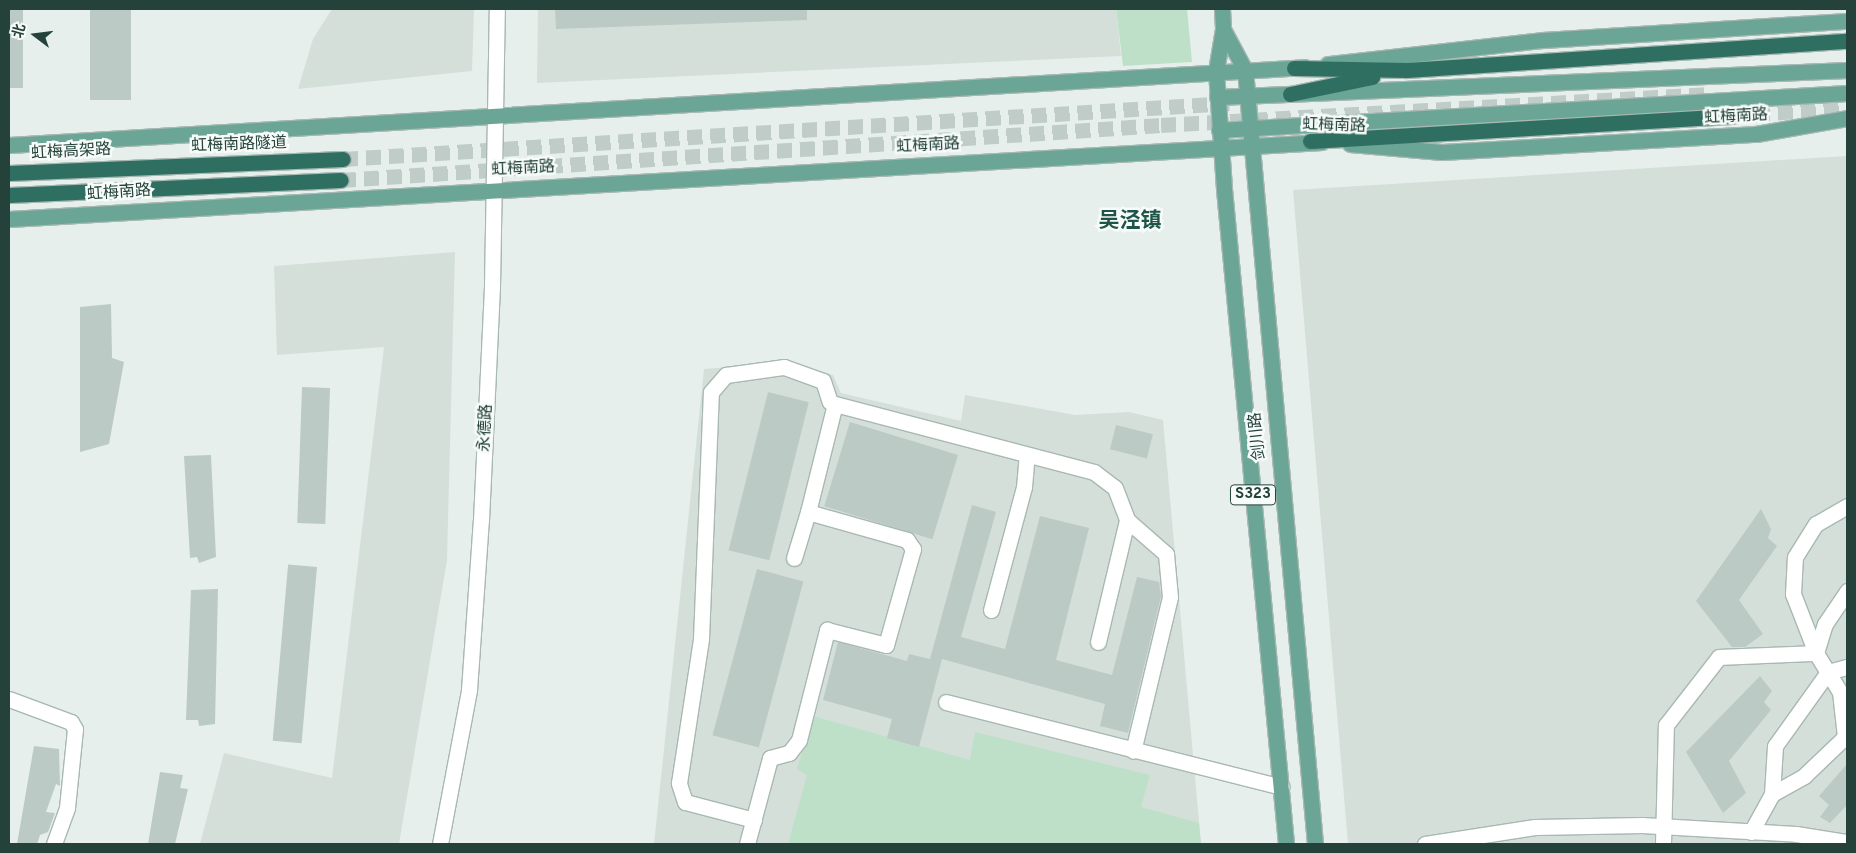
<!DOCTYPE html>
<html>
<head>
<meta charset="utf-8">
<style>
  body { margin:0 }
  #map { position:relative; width:1856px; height:853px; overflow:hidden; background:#e6efeb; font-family:Overpass,"Noto Sans SC",sans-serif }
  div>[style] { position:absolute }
  .built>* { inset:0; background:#d4dfda }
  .green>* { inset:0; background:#bfe0c8 }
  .building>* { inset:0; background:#bbcac4; transform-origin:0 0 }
  .highway-tunnel>* { height:15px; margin-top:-7.5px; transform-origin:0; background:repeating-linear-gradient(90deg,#bfccc8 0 15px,transparent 0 23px) }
  .roads { filter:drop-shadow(1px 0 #a8b8b2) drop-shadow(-1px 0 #a8b8b2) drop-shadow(0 1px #a8b8b2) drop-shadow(0 -1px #a8b8b2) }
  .minor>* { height:15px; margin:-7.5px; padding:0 7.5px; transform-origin:7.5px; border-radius:7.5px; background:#fff }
  .major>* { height:15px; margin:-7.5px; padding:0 7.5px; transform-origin:7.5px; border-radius:7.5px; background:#6aa596 }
  .highway>* { height:15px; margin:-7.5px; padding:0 7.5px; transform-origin:7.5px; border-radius:7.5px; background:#2f6f62 }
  span { translate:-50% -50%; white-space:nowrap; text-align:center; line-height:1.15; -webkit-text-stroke:5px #f7fbf9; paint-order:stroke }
  .shield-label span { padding:1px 4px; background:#f7fbf9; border:1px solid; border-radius:4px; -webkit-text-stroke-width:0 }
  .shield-label { font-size:15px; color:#24423a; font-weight:700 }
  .street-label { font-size:16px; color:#24423a }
  .district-label { font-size:21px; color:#1f5548; font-weight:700 }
  .frame { position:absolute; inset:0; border:10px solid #24423a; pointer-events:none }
  .north { position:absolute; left:10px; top:10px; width:50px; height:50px; -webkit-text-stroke:4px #f7fbf9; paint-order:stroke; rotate:285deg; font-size:14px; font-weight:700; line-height:20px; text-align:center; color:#24423a }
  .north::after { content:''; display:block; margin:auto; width:18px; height:22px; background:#24423a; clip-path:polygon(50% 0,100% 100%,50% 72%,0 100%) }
</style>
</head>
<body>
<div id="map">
  <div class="built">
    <i style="clip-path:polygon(332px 9px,474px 9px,472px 71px,298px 89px,313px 39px)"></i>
    <i style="clip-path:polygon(538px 9px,1116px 9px,1121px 56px,537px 83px)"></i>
    <i style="clip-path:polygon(1847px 156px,1847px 844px,1348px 844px,1293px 190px)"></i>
    <i style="clip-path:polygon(455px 252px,447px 560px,399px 844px,200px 844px,224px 753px,332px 778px,384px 347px,277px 355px,274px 266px)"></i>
    <i style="clip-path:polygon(791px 362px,833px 375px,841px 393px,961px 421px,965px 395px,1075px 415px,1129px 412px,1163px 420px,1201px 844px,654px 844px,704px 369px)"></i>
  </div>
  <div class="green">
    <i style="clip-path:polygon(1116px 9px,1187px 9px,1192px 62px,1123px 66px)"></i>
    <i style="clip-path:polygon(813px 716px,970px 760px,975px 732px,1150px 775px,1141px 807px,1199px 823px,1201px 844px,788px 844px,807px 775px,797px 769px)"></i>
  </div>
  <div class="building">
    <i style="left:9px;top:9px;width:14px;height:79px"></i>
    <i style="left:90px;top:9px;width:41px;height:91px"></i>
    <i style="clip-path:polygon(555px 9px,807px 9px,807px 20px,556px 29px)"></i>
    <i style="clip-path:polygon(111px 304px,112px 358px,124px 362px,109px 444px,80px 452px,80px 307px)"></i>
    <i style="left:330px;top:388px;width:136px;height:28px;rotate:92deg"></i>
    <i style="left:768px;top:392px;width:42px;height:163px;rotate:14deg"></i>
    <i style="left:850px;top:422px;width:113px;height:88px;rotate:17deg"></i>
    <i style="left:1116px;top:425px;width:38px;height:25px;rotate:14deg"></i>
    <i style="clip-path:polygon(211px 455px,216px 557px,199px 563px,197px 557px,190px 558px,184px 456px)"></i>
    <i style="clip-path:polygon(972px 505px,996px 512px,961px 637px,1005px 649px,1040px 516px,1089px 528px,1056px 660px,1112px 675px,1137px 577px,1159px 582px,1161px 596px,1128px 733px,1100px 726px,1105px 704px,942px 659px,919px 747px,887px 738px,892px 719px,823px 700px,838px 642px,907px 661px,909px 654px,930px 659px)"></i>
    <i style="clip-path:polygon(1761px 509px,1771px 529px,1768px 538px,1777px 546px,1739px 600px,1763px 634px,1745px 647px,1732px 647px,1696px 601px)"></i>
    <i style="left:317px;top:567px;width:177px;height:29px;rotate:95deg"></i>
    <i style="left:757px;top:569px;width:48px;height:172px;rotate:15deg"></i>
    <i style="clip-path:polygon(218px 589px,215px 724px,199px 726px,198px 720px,186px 720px,191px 590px)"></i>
    <i style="clip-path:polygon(1760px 676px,1772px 691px,1764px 702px,1771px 710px,1729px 761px,1746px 793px,1723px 813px,1686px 752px)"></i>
    <i style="clip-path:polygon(34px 746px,59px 749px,60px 786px,56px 784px,46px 812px,55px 813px,48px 832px,40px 835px,37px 844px,17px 844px)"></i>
    <i style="clip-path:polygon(1847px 764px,1847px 805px,1830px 823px,1820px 817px,1829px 805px,1819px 796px)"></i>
    <i style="clip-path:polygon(160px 772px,183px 775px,180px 788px,188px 789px,175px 844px,148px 844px)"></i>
  </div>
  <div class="highway-tunnel">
    <i style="left:1732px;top:116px;width:115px;rotate:-4.5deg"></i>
    <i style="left:343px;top:159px;width:888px;rotate:-3.62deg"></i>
    <i style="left:341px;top:180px;width:822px;rotate:-3.84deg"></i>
    <i style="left:1161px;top:125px;width:550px;rotate:-3.23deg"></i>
  </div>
  <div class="roads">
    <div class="minor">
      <i style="left:794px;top:558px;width:48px;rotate:-73.1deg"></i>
      <i style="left:991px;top:610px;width:127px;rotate:-75deg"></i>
      <i style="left:1024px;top:487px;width:32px;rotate:-85deg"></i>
      <i style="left:1098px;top:642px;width:125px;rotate:-76.6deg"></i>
      <i style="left:1816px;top:653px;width:30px;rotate:-73deg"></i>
      <i style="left:1825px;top:624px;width:40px;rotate:-56deg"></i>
      <i style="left:9px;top:699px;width:66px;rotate:20.4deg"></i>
      <i style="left:71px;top:722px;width:8px;rotate:60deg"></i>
      <i style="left:75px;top:729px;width:79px;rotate:95.8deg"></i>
      <i style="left:67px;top:808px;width:38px;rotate:110deg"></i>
      <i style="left:946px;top:702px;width:346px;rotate:14.2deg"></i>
      <i style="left:1772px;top:794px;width:48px;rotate:-86.4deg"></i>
      <i style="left:1775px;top:746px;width:91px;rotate:-54.4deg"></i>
      <i style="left:1828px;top:672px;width:20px;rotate:-15deg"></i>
      <i style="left:754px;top:820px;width:71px;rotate:-165.4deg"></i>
      <i style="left:685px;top:802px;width:20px;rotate:-108deg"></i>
      <i style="left:679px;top:783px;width:146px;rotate:-81.3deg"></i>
      <i style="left:701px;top:639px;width:247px;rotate:-87.7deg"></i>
      <i style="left:711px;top:392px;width:23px;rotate:-49deg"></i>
      <i style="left:726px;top:375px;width:59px;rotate:-7.9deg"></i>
      <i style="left:784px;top:367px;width:41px;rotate:19.7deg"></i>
      <i style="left:823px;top:381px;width:22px;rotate:72deg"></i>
      <i style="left:1751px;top:832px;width:43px;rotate:-61.1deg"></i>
      <i style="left:1772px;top:794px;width:37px;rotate:-29deg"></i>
      <i style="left:1804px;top:776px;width:57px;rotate:-43.6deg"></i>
      <i style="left:1845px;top:737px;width:45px;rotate:-96.3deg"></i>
      <i style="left:1840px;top:692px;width:46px;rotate:-121.6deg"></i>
      <i style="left:1816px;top:653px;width:63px;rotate:-111.3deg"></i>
      <i style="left:1793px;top:594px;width:37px;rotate:-87deg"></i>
      <i style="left:1795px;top:557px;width:39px;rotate:-58deg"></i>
      <i style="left:1816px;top:524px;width:36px;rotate:-30deg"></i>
      <i style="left:440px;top:844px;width:157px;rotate:-79.3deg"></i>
      <i style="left:469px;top:690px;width:170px;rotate:-86deg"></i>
      <i style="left:481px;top:520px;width:234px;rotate:-87.3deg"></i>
      <i style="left:492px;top:286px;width:277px;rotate:-89deg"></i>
      <i style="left:747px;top:844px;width:89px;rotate:-75deg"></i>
      <i style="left:770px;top:758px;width:20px;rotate:-15deg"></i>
      <i style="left:789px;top:753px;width:16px;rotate:-52deg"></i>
      <i style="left:799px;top:740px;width:114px;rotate:-75.7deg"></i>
      <i style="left:827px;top:630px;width:61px;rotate:14.3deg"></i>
      <i style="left:886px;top:645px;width:100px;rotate:-74.3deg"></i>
      <i style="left:913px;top:549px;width:11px;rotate:-124deg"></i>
      <i style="left:907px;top:540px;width:103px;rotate:-164.2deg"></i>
      <i style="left:808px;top:512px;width:111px;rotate:-76deg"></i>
      <i style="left:835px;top:404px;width:268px;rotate:14.7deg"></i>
      <i style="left:1094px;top:472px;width:26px;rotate:37deg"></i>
      <i style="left:1115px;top:488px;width:34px;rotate:69deg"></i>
      <i style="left:1127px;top:520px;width:52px;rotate:41.1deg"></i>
      <i style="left:1166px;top:554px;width:43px;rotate:84.7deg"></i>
      <i style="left:1170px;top:597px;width:158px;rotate:103.5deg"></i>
      <i style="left:1425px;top:844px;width:111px;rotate:-8.8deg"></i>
      <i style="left:1535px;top:827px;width:107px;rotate:-1.1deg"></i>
      <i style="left:1642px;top:825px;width:154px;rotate:3.3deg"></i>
      <i style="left:1796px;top:834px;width:52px;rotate:8.9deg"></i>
      <i style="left:1663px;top:844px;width:119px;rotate:-88.6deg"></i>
      <i style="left:1666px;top:725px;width:86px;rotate:-52.1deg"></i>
      <i style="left:1719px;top:657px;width:97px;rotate:-2.4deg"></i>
    </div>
    <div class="major">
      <i style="left:1222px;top:9px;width:20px;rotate:87deg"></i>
      <i style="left:1223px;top:29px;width:43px;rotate:99.5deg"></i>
      <i style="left:1216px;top:71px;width:118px;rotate:86.1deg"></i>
      <i style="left:1224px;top:189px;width:658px;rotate:84.59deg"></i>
      <i style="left:1223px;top:29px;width:47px;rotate:61.8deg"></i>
      <i style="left:1245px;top:70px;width:777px;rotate:84.83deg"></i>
      <i style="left:1328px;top:64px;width:216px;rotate:-6.4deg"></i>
      <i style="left:1543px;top:40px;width:305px;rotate:-3.6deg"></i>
      <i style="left:1217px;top:97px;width:631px;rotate:-2.45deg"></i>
      <i style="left:1219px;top:130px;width:629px;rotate:-3.37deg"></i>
      <i style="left:1350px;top:144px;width:92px;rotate:5deg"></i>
      <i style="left:1442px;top:152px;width:315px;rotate:-3.3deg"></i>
      <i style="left:1756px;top:134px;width:92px;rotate:-10deg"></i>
      <i style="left:9px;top:145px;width:1298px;rotate:-3.44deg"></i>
      <i style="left:9px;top:219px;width:1315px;rotate:-3.36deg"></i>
    </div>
    <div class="highway">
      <i style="left:1294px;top:68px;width:113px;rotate:1deg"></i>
      <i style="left:1407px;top:70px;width:441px;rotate:-3.8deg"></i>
      <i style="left:1290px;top:94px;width:84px;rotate:-11.7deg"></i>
      <i style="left:1310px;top:141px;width:423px;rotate:-3.4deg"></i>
      <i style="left:9px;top:173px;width:334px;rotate:-2.4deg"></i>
      <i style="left:9px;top:195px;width:332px;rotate:-2.6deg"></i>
    </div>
  </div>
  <div class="shield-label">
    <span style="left:1253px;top:495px">S323</span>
  </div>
  <div class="street-label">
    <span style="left:1736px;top:117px;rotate:-3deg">虹梅南路</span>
    <span style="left:1334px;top:126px;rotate:2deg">虹梅南路</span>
    <span style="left:239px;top:145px;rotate:-2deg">虹梅南路隧道</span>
    <span style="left:928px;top:146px;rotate:-3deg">虹梅南路</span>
    <span style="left:71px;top:152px;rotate:-3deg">虹梅高架路</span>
    <span style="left:523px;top:169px;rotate:-3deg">虹梅南路</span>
    <span style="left:119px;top:193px;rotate:-4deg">虹梅南路</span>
    <span style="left:486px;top:428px;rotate:-87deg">永德路</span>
    <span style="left:1258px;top:436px;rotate:-96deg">剑川路</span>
  </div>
  <div class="district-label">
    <span style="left:1130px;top:222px">吴泾镇</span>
  </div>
  <div class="frame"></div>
  <div class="north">北</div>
</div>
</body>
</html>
